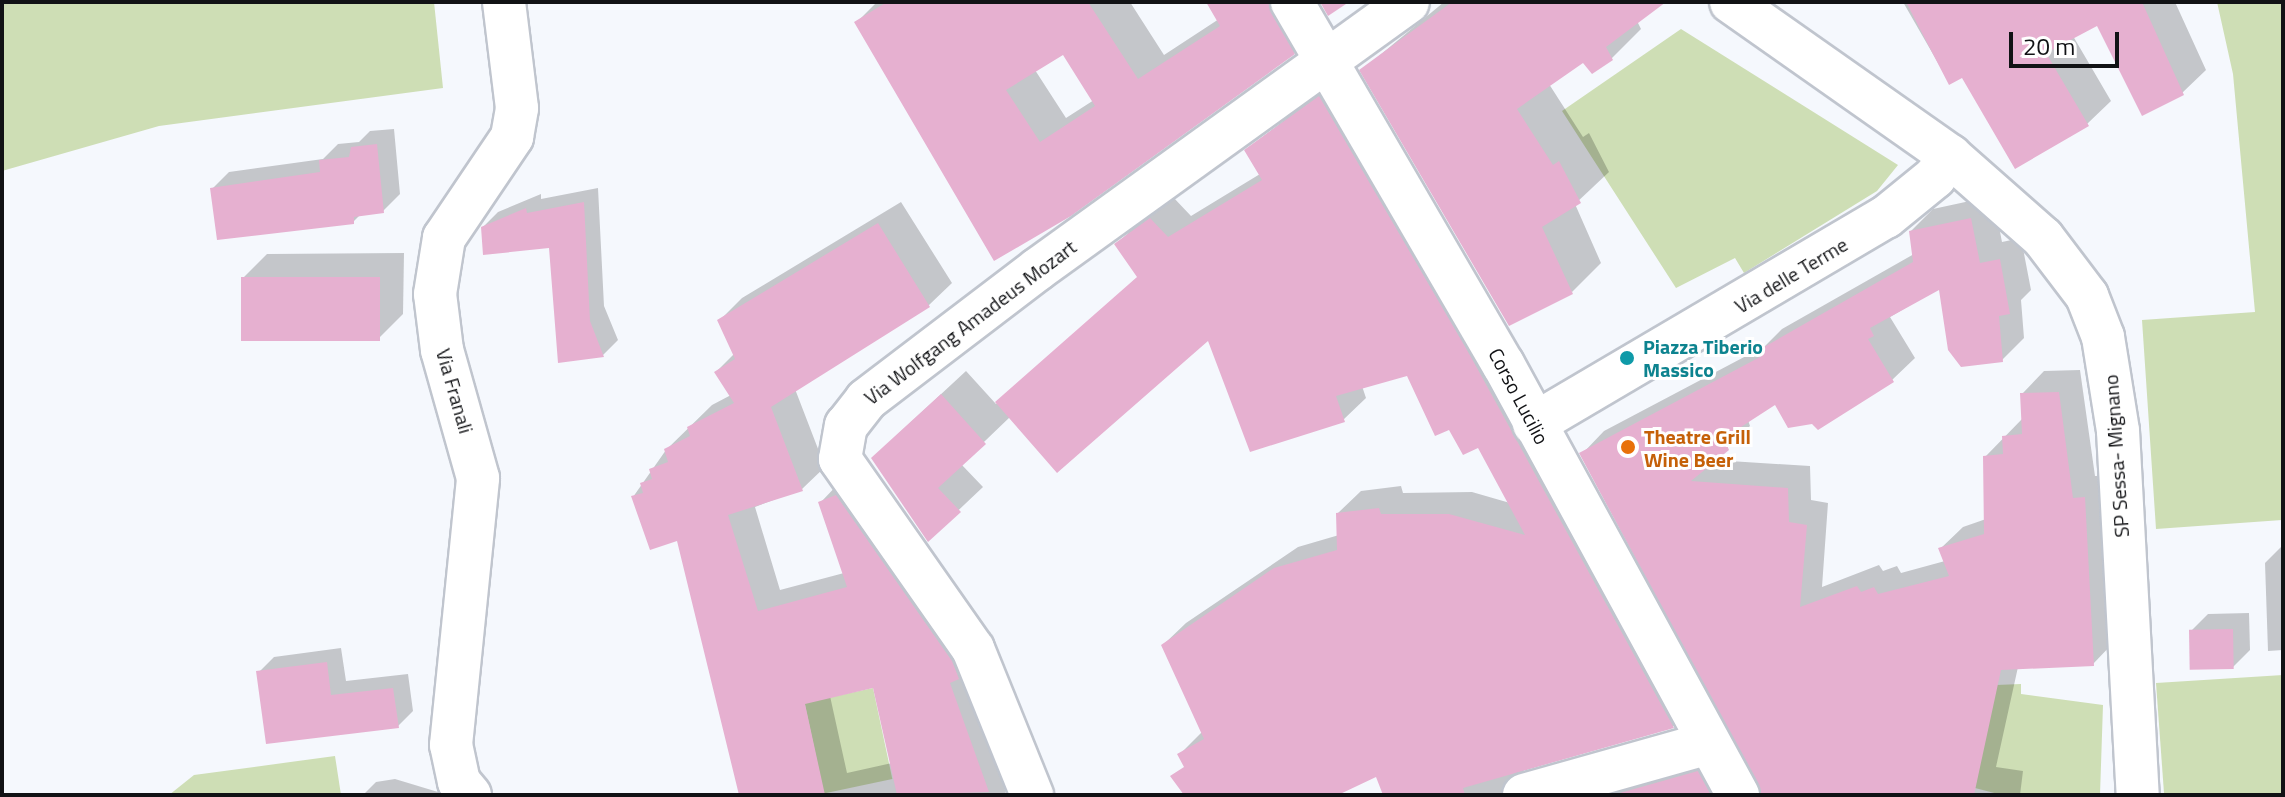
<!DOCTYPE html>
<html>
<head>
<meta charset="utf-8">
<style>
  body { margin:0 }
  #map { position:relative; width:2285px; height:797px; overflow:hidden; background:#f5f8fd; font-family:"Titillium Web",sans-serif }
  div>[style] { position:absolute }
  .green>* { inset:0; background:#cedeb5; transform-origin:0 0 }
  .shadow>* { inset:0; background:#0003 }
  .building>* { inset:0; background:#e6b0d0; transform-origin:0 0 }
  .roads { filter:drop-shadow(2px 0 #c0c5ce) drop-shadow(-2px 0 #c0c5ce) drop-shadow(0 2px #c0c5ce) drop-shadow(0 -2px #c0c5ce) }
  .minor>* { height:42px; margin:-21px; padding:0 21px; transform-origin:21px; border-radius:21px; background:#fff }
  .dots>* { width:22px; height:22px; translate:-50% -50%; box-sizing:border-box; border:4px solid #fff; border-radius:50% }
  span { translate:-50% -50%; white-space:nowrap; text-align:center; line-height:1.15; -webkit-text-stroke:6px #fff; paint-order:stroke }
  .street-label { font-size:20px; color:#111215 }
  .culture-label { font-size:20px; color:#0d838f; font-weight:700 }
  .left { translate:0 -50%; text-align:left }
  .food-label { font-size:20px; color:#c56008; font-weight:700 }
  .frame { position:absolute; inset:0; border:4px solid #111215; pointer-events:none }
  .scale { position:absolute; left:2009px; top:32px; width:110px; height:36px; box-sizing:border-box; border:4px solid #111215; border-top:0; padding-left:10px; font-size:24px; line-height:28px; white-space:nowrap; color:#111215; -webkit-text-stroke:6px #fff; paint-order:stroke }
</style>
</head>
<body>
<div id="map">
  <div class="green">
    <i style="clip-path:polygon(2px 2px,434px 2px,443px 88px,159px 126px,2px 171px)"></i>
    <i style="clip-path:polygon(2217px 2px,2283px 2px,2283px 547px,2282px 520px,2156px 529px,2142px 320px,2255px 312px,2233px 74px)"></i>
    <i style="clip-path:polygon(1681px 29px,1898px 165px,1877px 191px,1744px 273px,1735px 258px,1676px 288px,1562px 111px)"></i>
    <i style="clip-path:polygon(2283px 675px,2283px 795px,2164px 793px,2156px 683px)"></i>
    <i style="clip-path:polygon(2021px 684px,2021px 694px,2103px 705px,2100px 795px,2002px 795px,1975px 788px,1996px 685px)"></i>
    <i style="left:873px;top:688px;width:93px;height:70px;rotate:78deg"></i>
    <i style="clip-path:polygon(335px 756px,341px 795px,169px 795px,194px 775px)"></i>
  </div>
  <div class="shadow">
    <i style="clip-path:polygon(evenodd,877px 2px,1130px 2px,1164px 55px,1219px 19px,1209px 2px,1307px 2px,1319px 27px,1293px 53px,1070px 214px,857px 22px,877px 2px,1063px 53px,1094px 100px,1066px 118px,1035px 70px,1063px 53px)"></i>
    <i style="clip-path:polygon(1444px 2px,1658px 2px,1637px 21px,1641px 29px,1612px 58px,1583px 60px,1549px 84px,1583px 137px,1589px 133px,1609px 172px,1575px 204px,1601px 263px,1572px 292px,1362px 70px)"></i>
    <i style="clip-path:polygon(1903px 2px,2175px 2px,2206px 70px,2182px 93px,2098px 23px,2073px 36px,2111px 101px,2087px 124px,1962px 76px,1949px 82px)"></i>
    <i style="clip-path:polygon(1342px 75px,1695px 704px,1673px 726px,1523px 768px,1529px 790px,1548px 795px,1385px 795px,1377px 775px,1333px 795px,1212px 795px,1179px 755px,1203px 731px,1163px 645px,1186px 623px,1298px 547px,1339px 535px,1338px 513px,1361px 491px,1401px 486px,1403px 493px,1472px 492px,1510px 503px,1479px 446px,1450px 427px,1409px 373px,1362px 386px,1366px 398px,1343px 420px,1209px 337px,1010px 417px,961px 464px,983px 487px,928px 539px,898px 434px,966px 371px,996px 404px,1139px 276px,1117px 244px,1139px 222px,1173px 197px,1191px 216px,1260px 174px,1246px 150px)"></i>
    <i style="clip-path:polygon(394px 129px,400px 194px,383px 211px,361px 214px,353px 222px,212px 189px,229px 172px,323px 159px,338px 144px,359px 142px,370px 131px)"></i>
    <i style="clip-path:polygon(598px 188px,604px 306px,618px 340px,603px 355px,560px 361px,551px 246px,483px 227px,498px 212px,541px 194px,541px 199px)"></i>
    <i style="clip-path:polygon(1993px 196px,2002px 242px,2021px 238px,2031px 290px,2021px 300px,2024px 338px,2002px 360px,1941px 287px,1890px 317px,1915px 358px,1892px 380px,1776px 402px,1748px 420px,1750px 426px,1714px 460px,1810px 466px,1811px 500px,1828px 503px,1822px 587px,1879px 565px,1883px 571px,1897px 566px,1901px 573px,1945px 561px,1940px 549px,1963px 527px,1986px 519px,1985px 457px,2023px 418px,2022px 394px,2044px 371px,2080px 370px,2095px 476px,2107px 476px,2115px 641px,2093px 664px,2018px 667px,1996px 767px,2023px 771px,2020px 795px,1560px 795px,1720px 750px,1747px 793px,1761px 794px,1761px 783px,1582px 454px,1604px 431px,1765px 346px,1782px 329px,1914px 254px,1911px 231px,1933px 209px)"></i>
    <i style="clip-path:polygon(evenodd,901px 202px,952px 283px,929px 305px,795px 389px,825px 467px,802px 489px,755px 507px,780px 590px,844px 573px,820px 503px,842px 480px,974px 638px,1006px 795px,742px 795px,679px 539px,633px 497px,666px 450px,712px 405px,731px 395px,716px 372px,734px 354px,719px 321px,742px 298px,901px 202px,875px 686px,892px 763px,847px 773px,830px 696px,875px 686px)"></i>
    <i style="clip-path:polygon(404px 253px,403px 314px,379px 338px,243px 278px,267px 254px)"></i>
    <i style="clip-path:polygon(2283px 545px,2283px 650px,2268px 651px,2265px 563px)"></i>
    <i style="clip-path:polygon(2249px 613px,2250px 650px,2233px 667px,2191px 631px,2208px 614px)"></i>
    <i style="clip-path:polygon(341px 648px,346px 681px,408px 674px,413px 711px,398px 726px,259px 672px,274px 657px)"></i>
    <i style="clip-path:polygon(395px 779px,438px 792px,438px 795px,363px 795px,376px 782px)"></i>
  </div>
  <div class="building">
    <i style="clip-path:polygon(evenodd,887px 2px,1088px 2px,1138px 79px,1220px 26px,1206px 2px,1268px 2px,1295px 54px,1071px 216px,994px 261px,854px 22px,887px 2px,1063px 55px,1095px 106px,1040px 142px,1006px 90px,1063px 55px)"></i>
    <i style="clip-path:polygon(1320px 2px,1349px 2px,1328px 16px)"></i>
    <i style="clip-path:polygon(1452px 2px,1666px 2px,1606px 47px,1613px 60px,1592px 74px,1583px 63px,1517px 109px,1553px 165px,1559px 161px,1581px 203px,1542px 227px,1573px 294px,1509px 326px,1359px 70px)"></i>
    <i style="clip-path:polygon(1906px 2px,2142px 2px,2184px 95px,2142px 116px,2097px 26px,2046px 53px,2089px 126px,2015px 169px,1962px 78px,1949px 85px)"></i>
    <i style="clip-path:polygon(1319px 96px,1466px 348px,1674px 728px,1463px 788px,1465px 795px,1383px 795px,1376px 777px,1338px 795px,1184px 795px,1170px 776px,1184px 767px,1177px 754px,1204px 739px,1161px 645px,1274px 568px,1337px 550px,1336px 513px,1379px 508px,1381px 514px,1449px 514px,1525px 535px,1478px 448px,1463px 455px,1449px 430px,1435px 436px,1407px 376px,1336px 396px,1345px 422px,1250px 452px,1208px 341px,1057px 473px,995px 402px,1137px 277px,1114px 244px,1150px 218px,1168px 237px,1262px 180px,1244px 150px)"></i>
    <i style="clip-path:polygon(377px 144px,384px 213px,354px 217px,354px 224px,217px 240px,210px 188px,320px 172px,319px 160px,349px 157px,351px 147px)"></i>
    <i style="clip-path:polygon(584px 202px,590px 321px,604px 357px,558px 363px,549px 248px,483px 255px,481px 227px,526px 208px,527px 213px)"></i>
    <i style="clip-path:polygon(1971px 218px,1980px 263px,2000px 259px,2010px 314px,1999px 316px,2003px 362px,1961px 367px,1948px 350px,1939px 290px,1870px 328px,1874px 336px,1868px 339px,1894px 382px,1818px 430px,1812px 424px,1788px 428px,1775px 405px,1724px 438px,1729px 450px,1691px 481px,1788px 488px,1789px 522px,1807px 525px,1800px 607px,1857px 586px,1861px 592px,1874px 587px,1878px 594px,1949px 576px,1938px 548px,1984px 534px,1983px 456px,2003px 454px,2002px 436px,2022px 434px,2020px 393px,2059px 392px,2073px 498px,2085px 497px,2094px 666px,2001px 670px,1974px 795px,1762px 795px,1579px 453px,1760px 357px,1757px 351px,1913px 262px,1909px 231px)"></i>
    <i style="clip-path:polygon(878px 223px,930px 307px,771px 407px,803px 491px,728px 515px,758px 611px,847px 587px,818px 502px,836px 495px,952px 661px,959px 679px,950px 683px,989px 792px,897px 795px,873px 688px,805px 704px,825px 795px,739px 795px,677px 541px,650px 550px,631px 496px,643px 493px,640px 483px,652px 479px,649px 469px,668px 462px,664px 449px,690px 436px,687px 427px,734px 403px,714px 372px,735px 359px,717px 320px)"></i>
    <i style="left:241px;top:277px;width:139px;height:64px"></i>
    <i style="clip-path:polygon(941px 394px,986px 444px,938px 488px,961px 512px,928px 542px,871px 458px)"></i>
    <i style="left:2233px;top:629px;width:40px;height:44px;rotate:89deg"></i>
    <i style="clip-path:polygon(327px 662px,331px 695px,393px 688px,399px 728px,266px 744px,256px 671px)"></i>
    <i style="clip-path:polygon(1698px 771px,1711px 795px,1613px 795px)"></i>
  </div>
  <div class="roads">
    <div class="minor">
      <i style="left:1292px;top:2px;width:419px;rotate:59.8deg"></i>
      <i style="left:1503px;top:364px;width:491px;rotate:61.4deg"></i>
      <i style="left:1731px;top:2px;width:268px;rotate:35.1deg"></i>
      <i style="left:1950px;top:156px;width:124px;rotate:41.4deg"></i>
      <i style="left:2043px;top:238px;width:73px;rotate:52.8deg"></i>
      <i style="left:2087px;top:296px;width:44px;rotate:68.7deg"></i>
      <i style="left:2103px;top:337px;width:95px;rotate:80.9deg"></i>
      <i style="left:2118px;top:431px;width:365px;rotate:86.9deg"></i>
      <i style="left:1534px;top:424px;width:408px;rotate:-30.5deg"></i>
      <i style="left:1886px;top:217px;width:63px;rotate:-39.2deg"></i>
      <i style="left:1935px;top:177px;width:26px;rotate:-54deg"></i>
      <i style="left:470px;top:795px;width:17px;rotate:-130deg"></i>
      <i style="left:459px;top:782px;width:38px;rotate:-102deg"></i>
      <i style="left:451px;top:745px;width:268px;rotate:-84.2deg"></i>
      <i style="left:478px;top:478px;width:133px;rotate:-105.7deg"></i>
      <i style="left:442px;top:350px;width:56px;rotate:-97.1deg"></i>
      <i style="left:435px;top:294px;width:57px;rotate:-80.9deg"></i>
      <i style="left:444px;top:238px;width:122px;rotate:-56deg"></i>
      <i style="left:512px;top:137px;width:29px;rotate:-80deg"></i>
      <i style="left:517px;top:108px;width:107px;rotate:-97deg"></i>
      <i style="left:1032px;top:795px;width:157px;rotate:-112deg"></i>
      <i style="left:973px;top:649px;width:232px;rotate:-125deg"></i>
      <i style="left:840px;top:459px;width:34px;rotate:-80deg"></i>
      <i style="left:846px;top:426px;width:33px;rotate:-52deg"></i>
      <i style="left:866px;top:400px;width:216px;rotate:-37.3deg"></i>
      <i style="left:1038px;top:269px;width:456px;rotate:-35.8deg"></i>
      <i style="left:1524px;top:795px;width:192px;rotate:-15.7deg"></i>
    </div>
  </div>
  <div class="dots">
    <i style="left:1627px;top:358px;background:#0f9aa8"></i>
    <i style="left:1628px;top:447px;background:#e8710a"></i>
  </div>
  <div class="street-label">
    <span style="left:1791px;top:275px;rotate:-31deg">Via delle Terme</span>
    <span style="left:970px;top:322px;rotate:-37deg">Via Wolfgang Amadeus Mozart</span>
    <span style="left:455px;top:391px;rotate:74deg">Via Franali</span>
    <span style="left:1519px;top:396px;rotate:62deg">Corso Lucilio</span>
    <span style="left:2116px;top:456px;rotate:-94deg">SP Sessa- Mignano</span>
  </div>
  <div class="culture-label">
    <span class="left" style="left:1643px;top:358px">Piazza Tiberio<br>Massico</span>
  </div>
  <div class="food-label">
    <span class="left" style="left:1644px;top:448px">Theatre Grill<br>Wine Beer</span>
  </div>
  <div class="frame"></div>
  <div class="scale">20 m</div>
</div>
</body>
</html>
